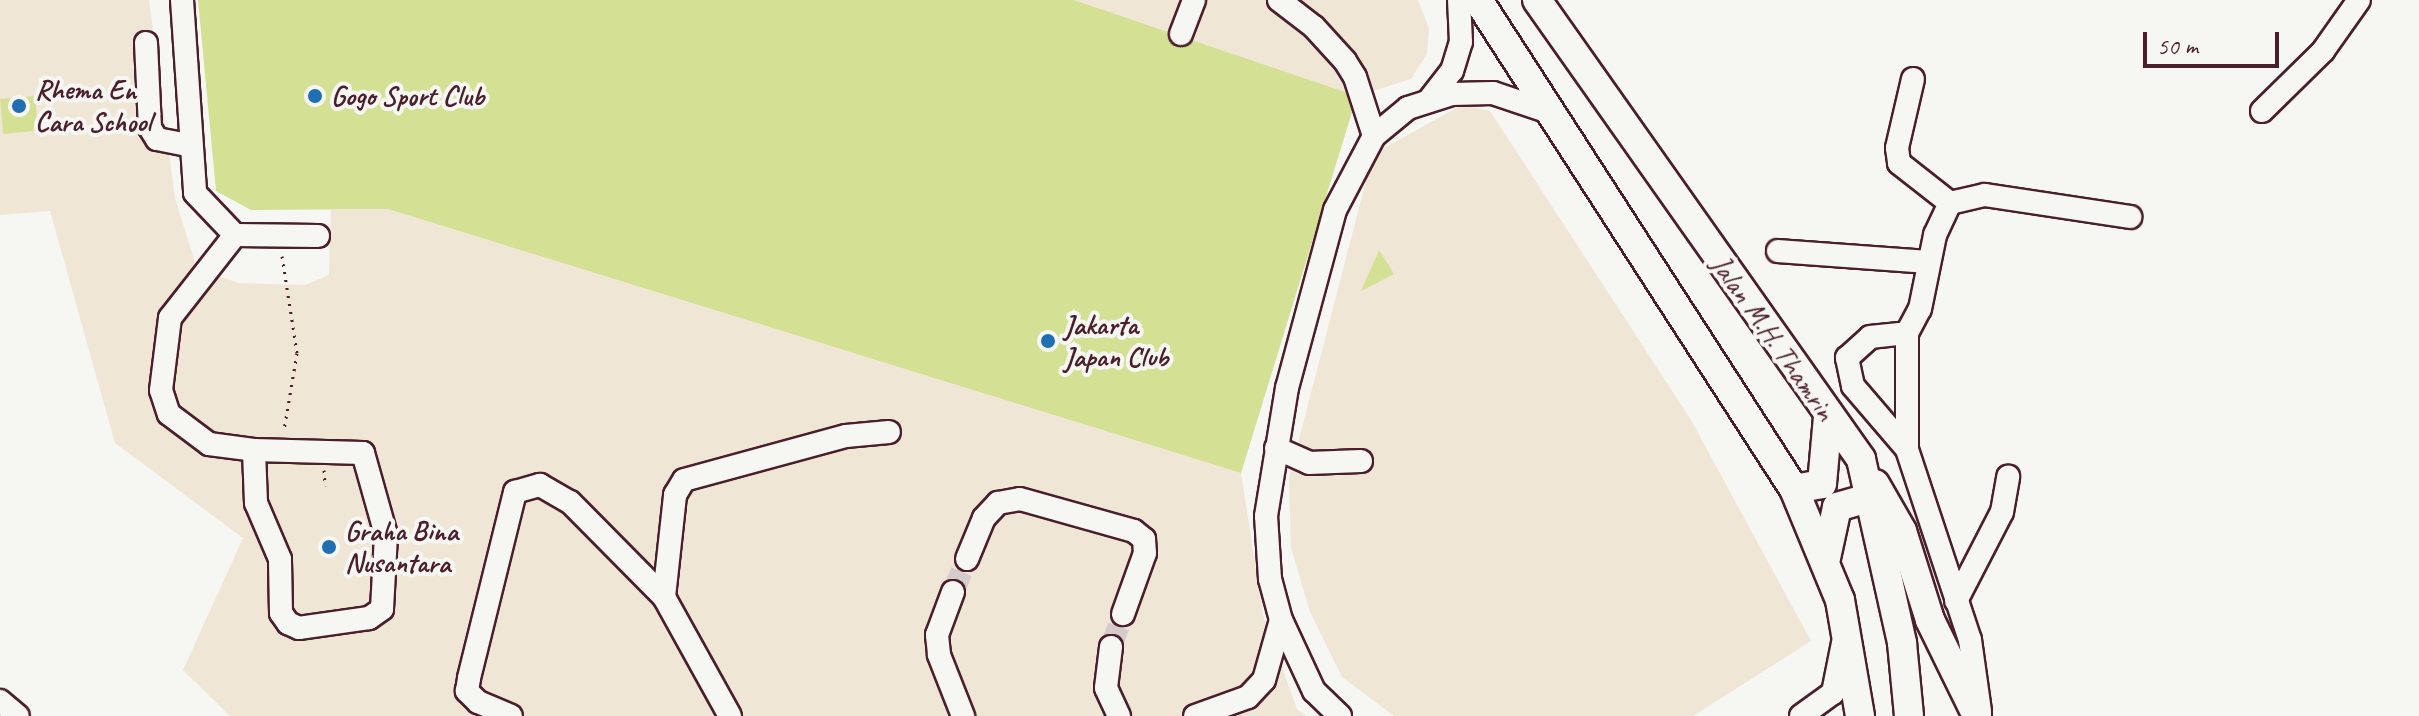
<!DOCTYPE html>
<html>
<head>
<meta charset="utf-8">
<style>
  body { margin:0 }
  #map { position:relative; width:2419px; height:716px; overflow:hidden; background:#f6f6f2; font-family:Caveat,sans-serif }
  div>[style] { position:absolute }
  .built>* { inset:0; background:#f0e6d6 }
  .green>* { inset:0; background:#d4e093; transform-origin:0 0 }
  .minor-tunnel>* { height:22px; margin-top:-11px; transform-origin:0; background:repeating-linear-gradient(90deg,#d4cbca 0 22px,transparent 0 33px) }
  .path>* { height:3px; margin-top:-1.5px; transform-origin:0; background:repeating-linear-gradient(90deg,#4a1f2b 0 2px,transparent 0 8px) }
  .roads { filter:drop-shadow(2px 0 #4a1f2b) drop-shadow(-2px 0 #4a1f2b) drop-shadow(0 2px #4a1f2b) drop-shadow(0 -2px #4a1f2b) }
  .minor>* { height:22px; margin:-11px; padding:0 11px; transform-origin:11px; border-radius:11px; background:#f6f6f2 }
  .major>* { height:28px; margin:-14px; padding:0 14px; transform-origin:14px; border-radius:14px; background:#f6f6f2 }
  .dots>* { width:22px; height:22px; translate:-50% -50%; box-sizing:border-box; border:4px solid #f6f6f2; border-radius:50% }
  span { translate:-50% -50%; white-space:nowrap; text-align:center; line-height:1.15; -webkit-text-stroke:8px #f6f6f2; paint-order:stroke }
  .poi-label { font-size:28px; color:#4a1f2b; font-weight:700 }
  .left { translate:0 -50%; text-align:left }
  .street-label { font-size:28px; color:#4a1f2b }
  .scale { position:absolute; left:2143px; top:32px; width:136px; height:36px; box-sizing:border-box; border:4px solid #4a1f2b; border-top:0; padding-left:10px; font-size:24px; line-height:28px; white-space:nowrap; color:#4a1f2b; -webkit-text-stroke:6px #f6f6f2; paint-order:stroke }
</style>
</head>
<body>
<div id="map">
  <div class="built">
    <i style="clip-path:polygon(0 0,149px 0,175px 198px,197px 269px,239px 283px,305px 285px,329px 275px,331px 210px,388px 209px,1241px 473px,1263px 615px,1297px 709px,1306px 716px,230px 716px,183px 670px,243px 538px,115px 443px,50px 211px,0 215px)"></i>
    <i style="clip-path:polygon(1074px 0,1418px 0,1429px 28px,1427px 54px,1411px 79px,1357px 96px)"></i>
    <i style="clip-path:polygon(1462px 105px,1490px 111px,1691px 420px,1811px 641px,1693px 716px,1394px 716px,1342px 677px,1310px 612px,1291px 548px,1289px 478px,1373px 154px)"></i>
  </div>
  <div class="green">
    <i style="clip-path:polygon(198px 0,1074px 0,1357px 96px,1241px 473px,388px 209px,251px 210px,216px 191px)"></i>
    <i style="left:35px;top:96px;width:35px;height:35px;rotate:85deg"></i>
    <i style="clip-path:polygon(1379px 250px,1394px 274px,1361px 291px)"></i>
  </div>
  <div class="minor-tunnel">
    <i style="left:953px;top:592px;width:36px;rotate:-67deg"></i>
    <i style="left:1111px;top:647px;width:35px;rotate:-70deg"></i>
  </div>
  <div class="path">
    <i style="left:282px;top:256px;width:98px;rotate:81.2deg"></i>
    <i style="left:297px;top:353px;width:78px;rotate:99.6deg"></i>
    <i style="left:324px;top:470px;width:16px;rotate:86deg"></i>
  </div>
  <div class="roads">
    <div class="minor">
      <i style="left:182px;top:0;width:193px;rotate:86.1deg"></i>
      <i style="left:195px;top:193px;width:58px;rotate:46.4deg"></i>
      <i style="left:235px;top:235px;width:83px;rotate:0.7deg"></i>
      <i style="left:1279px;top:0;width:44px;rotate:37.6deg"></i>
      <i style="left:1314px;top:27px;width:46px;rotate:47.6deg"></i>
      <i style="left:1345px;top:61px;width:19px;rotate:58deg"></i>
      <i style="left:1355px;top:77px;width:62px;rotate:72.1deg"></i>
      <i style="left:1181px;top:34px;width:36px;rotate:-69deg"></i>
      <i style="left:146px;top:43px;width:85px;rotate:87.3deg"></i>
      <i style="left:150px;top:128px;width:13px;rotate:58deg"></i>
      <i style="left:157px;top:139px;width:32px;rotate:11deg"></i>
      <i style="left:1913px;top:79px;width:71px;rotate:103.1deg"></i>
      <i style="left:1897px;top:148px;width:15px;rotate:82deg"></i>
      <i style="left:1899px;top:163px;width:65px;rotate:38.1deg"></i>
      <i style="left:1429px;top:100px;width:37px;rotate:-52deg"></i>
      <i style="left:1452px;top:71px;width:30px;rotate:-73deg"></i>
      <i style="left:1461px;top:42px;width:42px;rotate:-92.7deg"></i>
      <i style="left:2262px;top:111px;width:86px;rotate:-44.5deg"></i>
      <i style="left:2323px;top:51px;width:62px;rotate:-54.8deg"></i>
      <i style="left:235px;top:235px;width:105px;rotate:128.1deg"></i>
      <i style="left:170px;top:318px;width:73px;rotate:97.1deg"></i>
      <i style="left:161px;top:390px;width:25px;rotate:72deg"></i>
      <i style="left:169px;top:414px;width:50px;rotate:36.9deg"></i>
      <i style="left:209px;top:444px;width:45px;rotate:7.6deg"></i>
      <i style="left:254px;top:450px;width:109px;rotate:1.6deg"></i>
      <i style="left:363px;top:453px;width:85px;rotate:74.3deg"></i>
      <i style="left:386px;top:535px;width:74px;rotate:93.1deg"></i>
      <i style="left:382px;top:609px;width:16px;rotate:145deg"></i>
      <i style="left:369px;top:618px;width:71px;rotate:171.9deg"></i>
      <i style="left:299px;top:628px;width:12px;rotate:-156deg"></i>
      <i style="left:288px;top:623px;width:12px;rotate:-125deg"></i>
      <i style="left:281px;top:613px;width:54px;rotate:-91.1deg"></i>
      <i style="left:280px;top:559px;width:61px;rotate:-113.2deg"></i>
      <i style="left:256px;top:503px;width:53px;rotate:-92.2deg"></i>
      <i style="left:1778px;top:251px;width:150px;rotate:4.2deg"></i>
      <i style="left:1907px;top:333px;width:116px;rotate:90deg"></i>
      <i style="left:1276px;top:448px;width:36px;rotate:24deg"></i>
      <i style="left:1309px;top:463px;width:52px;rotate:-2.2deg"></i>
      <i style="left:967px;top:559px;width:44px;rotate:-67.5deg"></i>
      <i style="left:984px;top:518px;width:21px;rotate:-47deg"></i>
      <i style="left:998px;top:503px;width:22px;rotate:-10deg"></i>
      <i style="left:1020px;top:499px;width:118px;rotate:15.7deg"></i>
      <i style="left:1134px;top:531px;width:13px;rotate:39deg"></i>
      <i style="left:1144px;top:539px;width:14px;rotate:86deg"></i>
      <i style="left:1145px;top:553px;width:65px;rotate:109.8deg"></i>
      <i style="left:953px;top:592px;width:46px;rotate:110.4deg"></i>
      <i style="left:937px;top:635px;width:20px;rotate:84deg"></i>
      <i style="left:939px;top:655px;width:66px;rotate:68.5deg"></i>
      <i style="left:664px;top:597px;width:103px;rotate:-83.8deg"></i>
      <i style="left:675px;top:495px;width:17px;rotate:-59deg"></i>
      <i style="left:684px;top:480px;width:168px;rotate:-15.2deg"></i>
      <i style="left:846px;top:436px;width:43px;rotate:-5.3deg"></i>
      <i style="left:1956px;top:601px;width:100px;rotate:-62.7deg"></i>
      <i style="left:2002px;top:512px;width:36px;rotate:-80deg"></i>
      <i style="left:1111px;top:647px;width:41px;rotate:97deg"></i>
      <i style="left:1106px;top:688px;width:31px;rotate:65deg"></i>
      <i style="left:0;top:701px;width:23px;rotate:40deg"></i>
      <i style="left:1980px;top:711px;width:72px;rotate:-98deg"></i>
      <i style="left:1970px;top:640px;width:201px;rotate:-108.3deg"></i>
      <i style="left:1907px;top:449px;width:83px;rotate:-130.6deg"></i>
      <i style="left:1853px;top:386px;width:29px;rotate:-102deg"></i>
      <i style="left:1847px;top:358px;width:31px;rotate:-42deg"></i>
      <i style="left:1870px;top:337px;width:37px;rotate:-6deg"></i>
      <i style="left:1907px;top:333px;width:27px;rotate:-62deg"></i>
      <i style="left:1920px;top:309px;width:76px;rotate:-78.5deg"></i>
      <i style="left:1935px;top:235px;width:35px;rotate:-65deg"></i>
      <i style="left:1950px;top:203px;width:36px;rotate:-13deg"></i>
      <i style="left:1985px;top:195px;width:147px;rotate:8.6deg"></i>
      <i style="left:511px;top:716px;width:36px;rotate:-157deg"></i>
      <i style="left:478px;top:702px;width:16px;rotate:-135deg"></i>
      <i style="left:467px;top:691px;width:13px;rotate:-81deg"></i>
      <i style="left:469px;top:678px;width:192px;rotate:-76.1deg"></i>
      <i style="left:515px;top:492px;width:26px;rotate:-16deg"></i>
      <i style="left:540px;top:485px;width:34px;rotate:30deg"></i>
      <i style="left:570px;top:502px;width:134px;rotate:45.3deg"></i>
      <i style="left:664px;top:597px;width:136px;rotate:61deg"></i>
      <i style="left:1195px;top:716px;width:56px;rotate:-19.7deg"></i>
      <i style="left:1248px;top:697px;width:23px;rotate:-47deg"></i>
      <i style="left:1264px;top:680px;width:62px;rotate:-74.2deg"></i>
      <i style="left:1340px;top:716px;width:36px;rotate:-136deg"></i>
      <i style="left:1314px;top:691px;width:78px;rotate:-114.9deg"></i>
      <i style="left:1281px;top:620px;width:42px;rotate:-105deg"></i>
      <i style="left:1270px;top:579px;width:63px;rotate:-93.6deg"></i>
      <i style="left:1266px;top:516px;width:130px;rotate:-80.7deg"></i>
      <i style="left:1287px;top:388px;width:184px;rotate:-74.9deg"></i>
      <i style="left:1335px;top:210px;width:84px;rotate:-62.2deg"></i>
      <i style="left:1374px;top:136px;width:44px;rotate:-39.5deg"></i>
      <i style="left:1408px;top:108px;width:46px;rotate:-17.7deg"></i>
      <i style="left:1452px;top:94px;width:41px;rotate:-1.4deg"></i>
      <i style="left:1493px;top:93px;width:62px;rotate:18.7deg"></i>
      <i style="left:1801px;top:716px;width:39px;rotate:-36deg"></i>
      <i style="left:1833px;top:693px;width:51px;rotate:-78.7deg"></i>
    </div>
    <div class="major">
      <i style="left:1478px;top:0;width:582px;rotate:57.13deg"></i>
      <i style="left:1794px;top:489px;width:120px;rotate:67.5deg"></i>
      <i style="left:1840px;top:600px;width:118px;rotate:80.2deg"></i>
      <i style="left:1537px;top:0;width:562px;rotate:54.78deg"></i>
      <i style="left:1861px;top:459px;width:189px;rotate:77.4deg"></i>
      <i style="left:1902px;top:643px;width:73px;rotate:84.5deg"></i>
      <i style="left:1875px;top:484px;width:54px;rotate:60.1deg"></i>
      <i style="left:1902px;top:531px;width:93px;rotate:72.5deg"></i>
      <i style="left:1930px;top:620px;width:107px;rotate:63.9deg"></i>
      <i style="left:1794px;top:489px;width:28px;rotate:-10deg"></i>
      <i style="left:1822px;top:484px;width:67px;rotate:-84.9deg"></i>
      <i style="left:1826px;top:558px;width:52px;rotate:-77.8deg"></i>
      <i style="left:1837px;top:507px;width:33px;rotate:-16deg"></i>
    </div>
  </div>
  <div class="dots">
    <i style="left:315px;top:96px;background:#1f6fb2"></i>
    <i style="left:19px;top:106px;background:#1f6fb2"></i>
    <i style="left:1048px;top:341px;background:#1f6fb2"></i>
    <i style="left:329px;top:547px;background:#1f6fb2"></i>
  </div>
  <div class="poi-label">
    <span class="left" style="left:35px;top:106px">Rhema En<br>Cara School</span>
    <span class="left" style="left:331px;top:96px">Gogo Sport Club</span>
    <span class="left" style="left:1064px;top:341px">Jakarta<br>Japan Club</span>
    <span class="left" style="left:345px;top:547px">Graha Bina<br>Nusantara</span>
  </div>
  <div class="street-label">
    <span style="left:1773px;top:338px;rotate:55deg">Jalan M.H. Thamrin</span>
  </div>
  <div class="scale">50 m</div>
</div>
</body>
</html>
